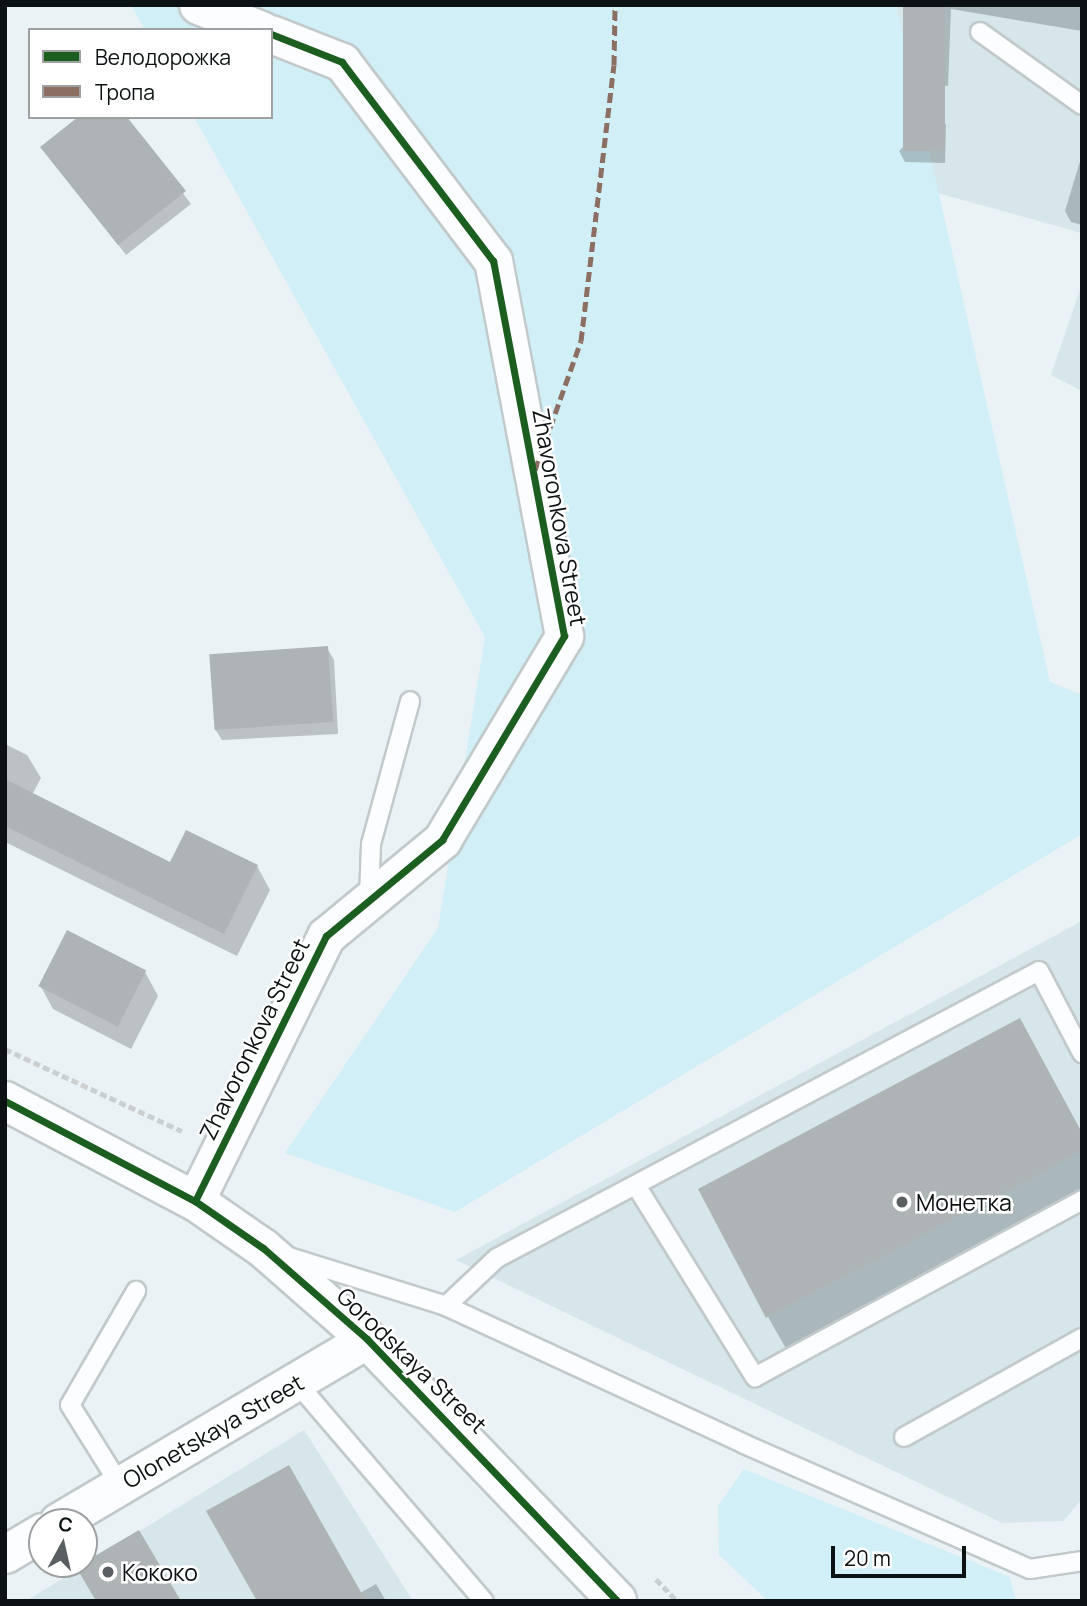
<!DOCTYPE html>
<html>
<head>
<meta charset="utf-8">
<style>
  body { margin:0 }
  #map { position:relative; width:1087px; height:1606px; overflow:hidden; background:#eaf2f5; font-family:Manrope,sans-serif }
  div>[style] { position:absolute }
  .built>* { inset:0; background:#d6e6ea }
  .green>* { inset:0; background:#d1eff6 }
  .shadow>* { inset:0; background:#0003 }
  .building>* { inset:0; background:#aeb4b6; transform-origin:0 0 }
  .path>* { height:4.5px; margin-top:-2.25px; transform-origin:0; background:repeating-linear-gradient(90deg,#cccfd0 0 7px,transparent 0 10.5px) }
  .roads { filter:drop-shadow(2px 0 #c2c9cb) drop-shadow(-2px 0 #c2c9cb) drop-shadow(0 2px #c2c9cb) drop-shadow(0 -2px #c2c9cb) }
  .service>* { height:18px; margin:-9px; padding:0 9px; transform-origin:9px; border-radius:9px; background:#fcfdfe }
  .minor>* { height:37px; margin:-18.5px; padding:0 18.5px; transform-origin:18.5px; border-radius:18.5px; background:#fcfdfe }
  .tertiary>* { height:38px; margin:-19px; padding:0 19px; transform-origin:19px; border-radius:19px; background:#fcfdfe }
  .quiet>* { height:5px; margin-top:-2.5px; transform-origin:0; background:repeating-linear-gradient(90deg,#8d6e63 0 10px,transparent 0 15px) }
  .cycleway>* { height:7px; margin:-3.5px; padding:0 3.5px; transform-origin:3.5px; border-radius:3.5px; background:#1b5e20 }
  .dots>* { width:19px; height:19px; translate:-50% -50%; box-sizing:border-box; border:4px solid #fff; border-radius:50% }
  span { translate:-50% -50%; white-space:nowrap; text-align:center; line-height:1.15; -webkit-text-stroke:5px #fff; paint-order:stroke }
  .street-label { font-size:23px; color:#0c1213 }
  .poi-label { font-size:23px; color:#0c1213 }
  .left { translate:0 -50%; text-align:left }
  .frame { position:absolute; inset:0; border:7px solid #0c1213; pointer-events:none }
  .legend { position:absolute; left:28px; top:28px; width:245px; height:91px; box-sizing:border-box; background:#fff; border:2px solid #9ea0a1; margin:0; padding:9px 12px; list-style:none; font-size:21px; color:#0c1213 }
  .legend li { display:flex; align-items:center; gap:14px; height:35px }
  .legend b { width:35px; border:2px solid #9ea0a1 }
  .north { position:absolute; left:28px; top:1508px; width:70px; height:70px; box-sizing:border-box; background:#fff; border:2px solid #9ea0a1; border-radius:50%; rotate:8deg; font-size:19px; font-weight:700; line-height:28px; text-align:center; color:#0c1213 }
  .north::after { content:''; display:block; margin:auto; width:24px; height:32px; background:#5a6062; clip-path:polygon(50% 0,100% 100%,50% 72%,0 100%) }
  .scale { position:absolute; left:831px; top:1546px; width:135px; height:32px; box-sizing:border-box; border:4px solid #0c1213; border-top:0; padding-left:9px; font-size:21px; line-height:24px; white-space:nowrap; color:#0c1213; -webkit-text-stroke:5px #fff; paint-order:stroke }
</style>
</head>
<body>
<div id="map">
  <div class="built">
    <i style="clip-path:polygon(897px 5px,1082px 5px,1082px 233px,887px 179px)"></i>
    <i style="clip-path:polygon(1082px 284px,1082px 391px,1051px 375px)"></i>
    <i style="clip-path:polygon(1082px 921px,1082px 1499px,1063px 1521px,1002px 1523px,456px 1260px)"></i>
    <i style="clip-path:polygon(304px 1430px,413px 1601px,26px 1601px)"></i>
  </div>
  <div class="green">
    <i style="clip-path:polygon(131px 5px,896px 5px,1050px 682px,1082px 695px,1082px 834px,455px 1212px,285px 1153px,438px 928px,485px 637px,194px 117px,271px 117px,271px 30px,145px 30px)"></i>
    <i style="clip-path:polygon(744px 1469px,1010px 1577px,1016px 1601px,768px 1601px,719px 1555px,718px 1506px)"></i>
  </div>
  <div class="shadow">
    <i style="clip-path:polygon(905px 5px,1082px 5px,1082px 31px,951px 9px,948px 86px,909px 80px)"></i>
    <i style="clip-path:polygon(939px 113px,946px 125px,945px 163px,905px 162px,899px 151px)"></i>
    <i style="clip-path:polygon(125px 117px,191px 204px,126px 255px,43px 147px)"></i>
    <i style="clip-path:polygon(1081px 158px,1082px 158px,1082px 225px,1071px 222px,1065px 211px)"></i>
    <i style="clip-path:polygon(327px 648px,334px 660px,338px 734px,222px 740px,215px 729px)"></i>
    <i style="clip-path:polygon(5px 744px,27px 755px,41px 778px,32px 795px,171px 865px,257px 866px,270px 890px,237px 956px,5px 842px)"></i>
    <i style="clip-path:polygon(145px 972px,158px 996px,131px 1049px,53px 1009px,40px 985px)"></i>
    <i style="clip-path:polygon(1020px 1020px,1082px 1133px,1082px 1206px,792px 1359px,768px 1317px)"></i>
    <i style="clip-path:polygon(376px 1584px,386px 1601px,259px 1601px,360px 1593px)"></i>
  </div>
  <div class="building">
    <i style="left:903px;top:5px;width:42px;height:146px"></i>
    <i style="clip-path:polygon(78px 117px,127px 117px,186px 191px,118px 245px,40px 147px)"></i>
    <i style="left:328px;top:646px;width:76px;height:119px;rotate:86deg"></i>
    <i style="clip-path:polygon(5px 779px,170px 862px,186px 830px,258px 865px,224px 934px,5px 826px)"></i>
    <i style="left:67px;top:930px;width:89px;height:63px;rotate:27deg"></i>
    <i style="clip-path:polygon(1020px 1018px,1082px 1133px,1082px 1151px,766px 1318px,698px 1189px)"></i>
    <i style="clip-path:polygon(289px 1465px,366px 1601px,257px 1601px,206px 1511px)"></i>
    <i style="clip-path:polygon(139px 1530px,181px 1601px,96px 1601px,76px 1567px)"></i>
  </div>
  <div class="path">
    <i style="left:5px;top:1049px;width:195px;rotate:24.9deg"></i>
    <i style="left:656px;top:1579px;width:30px;rotate:46deg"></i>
  </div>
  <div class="roads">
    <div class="service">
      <i style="left:980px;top:32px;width:125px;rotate:35.6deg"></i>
      <i style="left:369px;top:897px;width:53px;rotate:-87.8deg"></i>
      <i style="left:371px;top:844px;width:148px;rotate:-74.7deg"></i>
      <i style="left:637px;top:1187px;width:224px;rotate:58.2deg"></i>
      <i style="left:755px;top:1377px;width:372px;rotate:-28.4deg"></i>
      <i style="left:289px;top:1257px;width:164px;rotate:17.3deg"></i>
      <i style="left:446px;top:1306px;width:328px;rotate:24.8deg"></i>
      <i style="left:744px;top:1444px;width:312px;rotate:23.6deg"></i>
      <i style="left:1030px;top:1569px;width:53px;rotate:-8.7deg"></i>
      <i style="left:446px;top:1306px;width:70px;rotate:-43.3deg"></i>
      <i style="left:497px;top:1258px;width:613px;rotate:-27.9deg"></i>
      <i style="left:1039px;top:971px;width:93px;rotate:62.3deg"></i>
      <i style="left:296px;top:1382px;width:289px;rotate:49.4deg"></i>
      <i style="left:904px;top:1437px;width:204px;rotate:-29.1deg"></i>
      <i style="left:120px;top:1485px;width:94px;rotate:-122deg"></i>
      <i style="left:70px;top:1405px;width:132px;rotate:-59.9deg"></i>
    </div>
    <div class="minor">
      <i style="left:198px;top:5px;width:68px;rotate:21.6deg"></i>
      <i style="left:195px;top:1201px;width:296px;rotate:-63.7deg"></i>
      <i style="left:326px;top:936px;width:151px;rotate:-39.6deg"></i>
      <i style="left:442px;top:840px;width:238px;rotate:-59.1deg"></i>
      <i style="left:564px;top:636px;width:382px;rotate:-100.7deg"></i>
      <i style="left:493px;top:261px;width:250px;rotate:-127.2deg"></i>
      <i style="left:342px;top:62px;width:76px;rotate:-158.5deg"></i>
      <i style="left:58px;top:1522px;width:359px;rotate:-30.6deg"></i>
      <i style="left:5px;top:1554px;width:43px;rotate:-30.7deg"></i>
    </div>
    <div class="tertiary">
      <i style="left:5px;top:1101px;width:215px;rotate:27.8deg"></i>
      <i style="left:195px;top:1201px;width:83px;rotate:34.7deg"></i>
      <i style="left:263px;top:1248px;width:138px;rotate:41.2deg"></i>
      <i style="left:367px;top:1339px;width:362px;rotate:46.3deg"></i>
    </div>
  </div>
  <div class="quiet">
    <i style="left:535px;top:470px;width:137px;rotate:-70.4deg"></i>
    <i style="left:581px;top:341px;width:278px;rotate:-83.2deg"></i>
    <i style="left:614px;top:65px;width:60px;rotate:-89deg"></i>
  </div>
  <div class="cycleway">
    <i style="left:5px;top:1101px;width:215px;rotate:27.8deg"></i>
    <i style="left:195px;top:1201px;width:83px;rotate:34.7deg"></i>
    <i style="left:263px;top:1248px;width:138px;rotate:41.2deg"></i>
    <i style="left:367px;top:1339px;width:362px;rotate:46.3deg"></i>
    <i style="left:195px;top:1201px;width:296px;rotate:-63.7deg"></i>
    <i style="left:326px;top:936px;width:151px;rotate:-39.6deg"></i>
    <i style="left:442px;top:840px;width:238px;rotate:-59.1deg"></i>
    <i style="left:564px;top:636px;width:382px;rotate:-100.7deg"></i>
    <i style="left:493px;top:261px;width:250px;rotate:-127.2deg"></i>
    <i style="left:342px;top:62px;width:76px;rotate:-158.5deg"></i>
  </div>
  <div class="dots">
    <i style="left:902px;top:1202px;background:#5a6062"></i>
    <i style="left:108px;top:1572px;background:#5a6062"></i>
  </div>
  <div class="street-label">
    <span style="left:560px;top:517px;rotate:80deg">Zhavoronkova Street</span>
    <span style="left:254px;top:1039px;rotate:-64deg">Zhavoronkova Street</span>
    <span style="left:412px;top:1360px;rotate:44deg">Gorodskaya Street</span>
    <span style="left:213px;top:1431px;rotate:-30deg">Olonetskaya Street</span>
  </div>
  <div class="poi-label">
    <span class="left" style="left:916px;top:1202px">Монетка</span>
    <span class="left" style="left:122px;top:1572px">Кококо</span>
  </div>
  <div class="frame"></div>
  <ul class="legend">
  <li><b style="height:9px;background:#1b5e20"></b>Велодорожка</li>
  <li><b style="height:9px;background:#8d6e63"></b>Тропа</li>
  </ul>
  <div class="north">С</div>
  <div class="scale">20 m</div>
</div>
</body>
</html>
